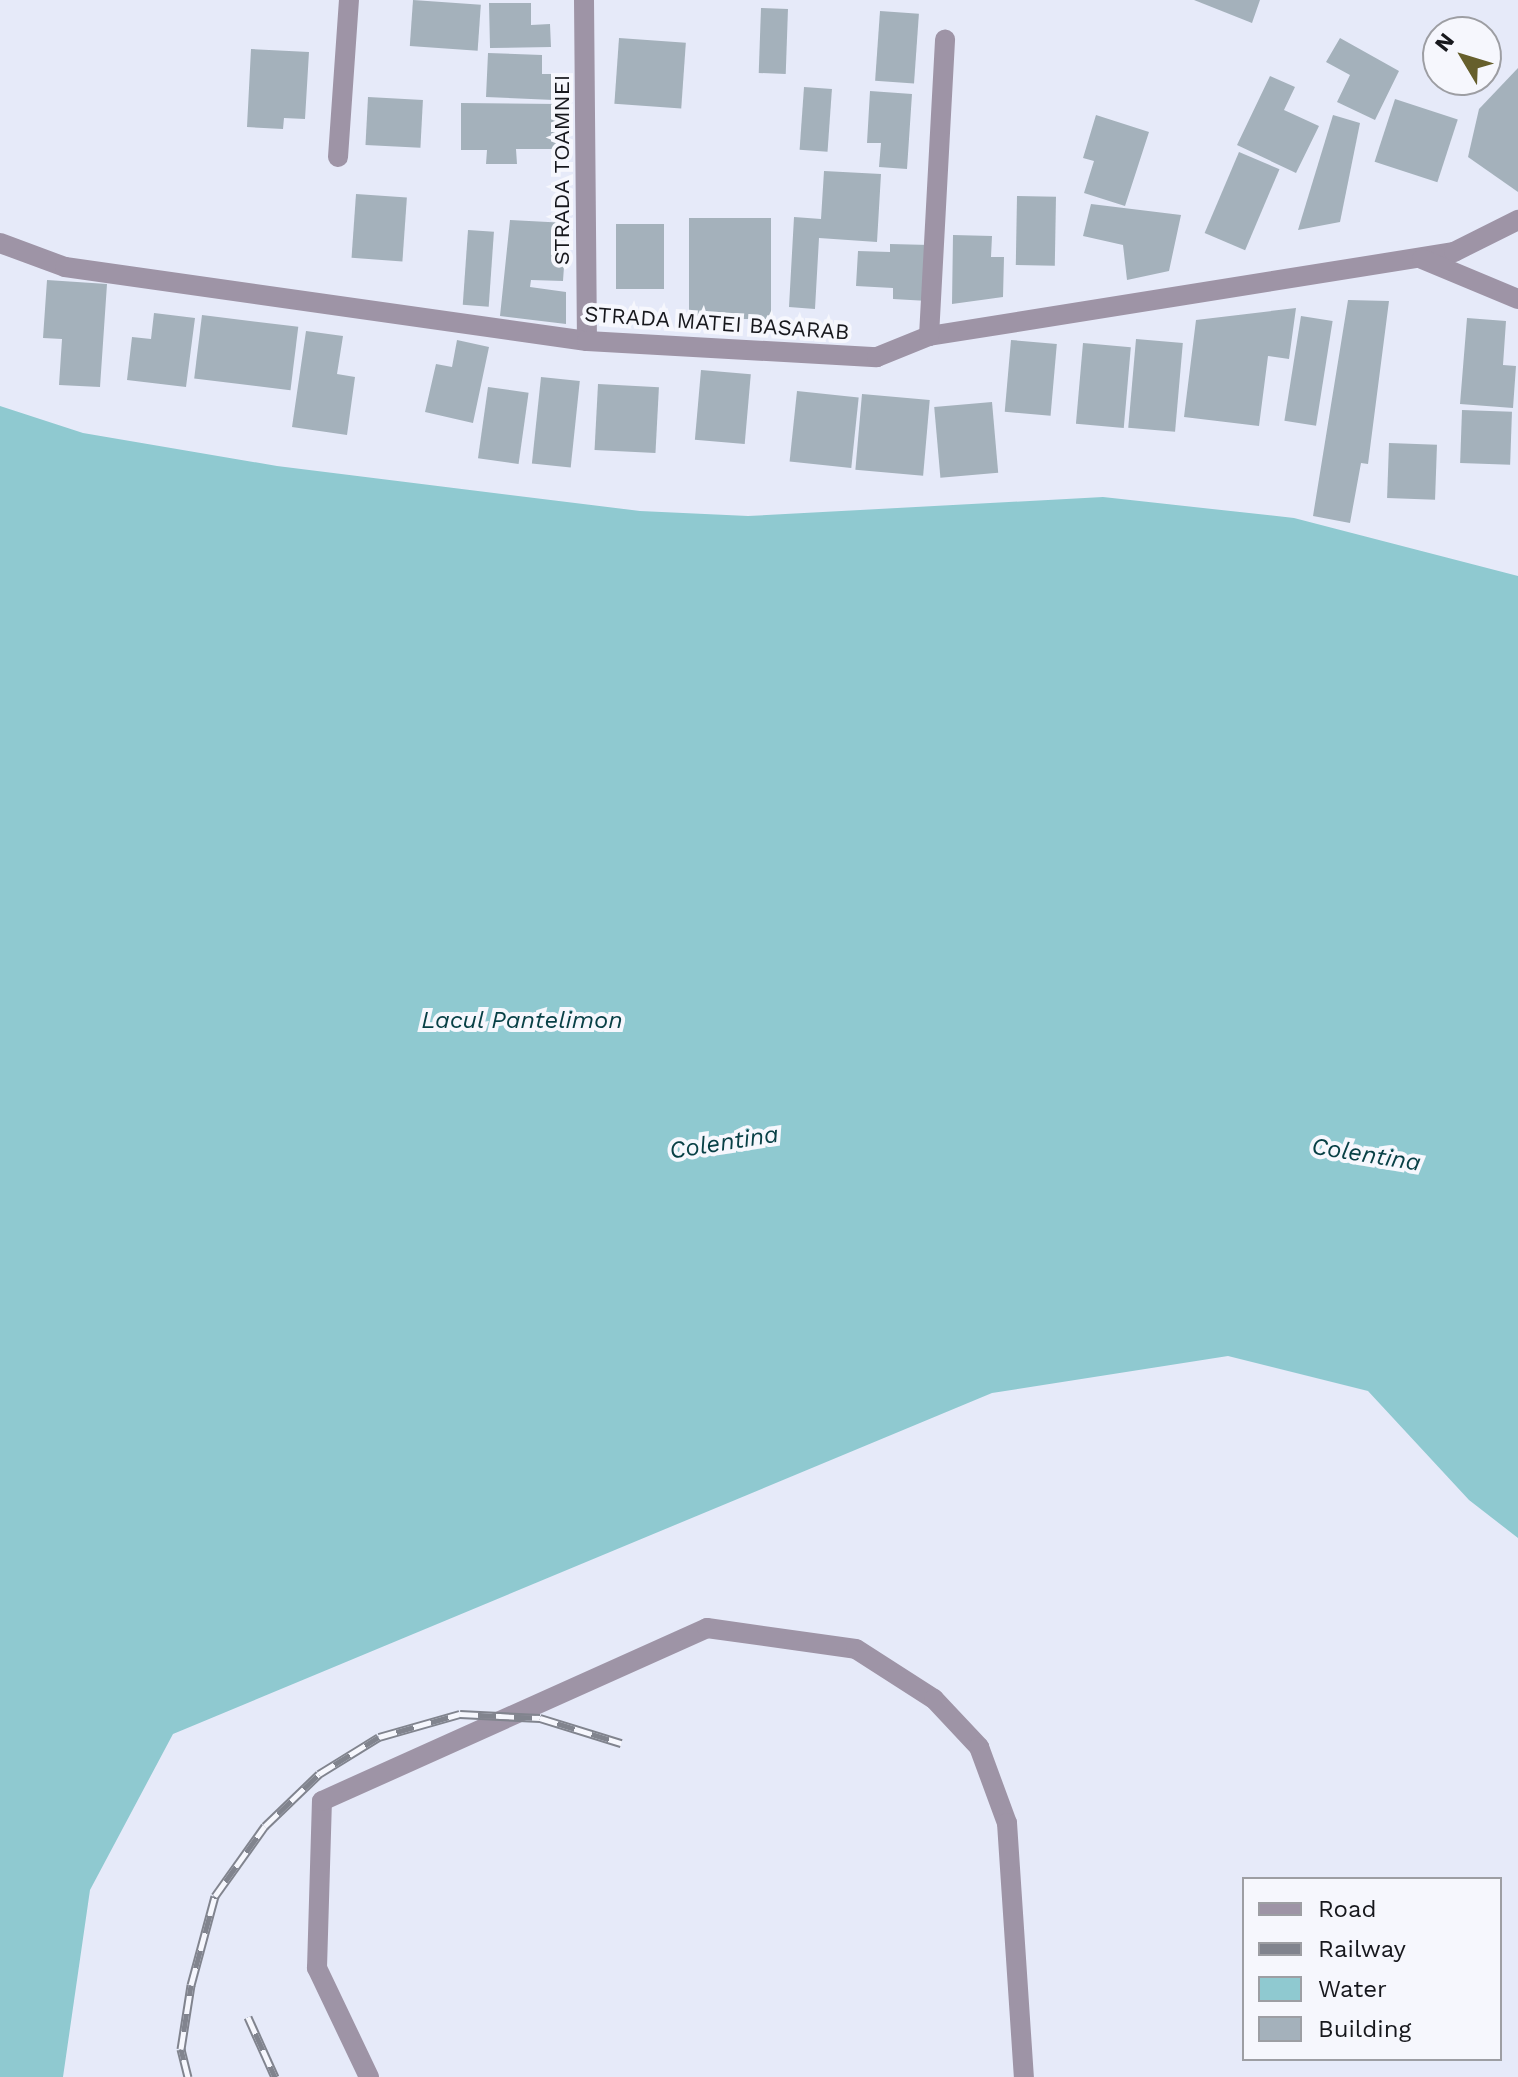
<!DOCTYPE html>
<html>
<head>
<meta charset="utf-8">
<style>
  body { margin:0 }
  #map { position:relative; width:1518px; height:2077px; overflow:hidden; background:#e6eaf9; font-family:"Work Sans",sans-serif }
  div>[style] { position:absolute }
  .water>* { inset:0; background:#8fc9d0 }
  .building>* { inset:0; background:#a4b1bb; transform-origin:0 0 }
  .service>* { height:20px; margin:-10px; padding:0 10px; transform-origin:10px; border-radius:10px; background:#9e94a6 }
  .minor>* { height:20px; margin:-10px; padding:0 10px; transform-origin:10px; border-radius:10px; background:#9e94a6 }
  .rail>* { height:9px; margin-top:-4.5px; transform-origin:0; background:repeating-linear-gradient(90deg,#f6f7fd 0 18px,#81848e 0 36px); box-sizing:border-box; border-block:2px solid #81848e }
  span { translate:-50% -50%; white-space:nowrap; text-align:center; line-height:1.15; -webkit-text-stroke:8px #f6f7fd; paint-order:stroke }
  .street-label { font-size:22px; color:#17181d }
  .water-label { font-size:24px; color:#084046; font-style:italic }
  .legend { position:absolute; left:1242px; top:1877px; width:260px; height:184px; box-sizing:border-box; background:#f6f7fd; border:2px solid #9d9ea3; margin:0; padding:10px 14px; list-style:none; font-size:24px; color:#17181d }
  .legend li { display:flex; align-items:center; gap:16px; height:40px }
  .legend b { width:40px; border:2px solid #9d9ea3 }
  .north { position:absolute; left:1422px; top:16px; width:80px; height:80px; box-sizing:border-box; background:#f6f7fd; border:2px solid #9d9ea3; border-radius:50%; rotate:308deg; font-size:22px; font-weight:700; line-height:32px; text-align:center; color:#17181d }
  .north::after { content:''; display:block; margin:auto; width:28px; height:36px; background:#665f2c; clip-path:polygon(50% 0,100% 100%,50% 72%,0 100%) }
</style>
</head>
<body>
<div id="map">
  <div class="water">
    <i style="clip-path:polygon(0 406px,83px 433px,277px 466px,640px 511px,748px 516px,1103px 497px,1294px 518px,1518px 576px,1518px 1538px,1469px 1500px,1368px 1391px,1228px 1356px,992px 1393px,173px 1734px,90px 1890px,63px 2077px,0 2077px)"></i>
  </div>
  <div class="building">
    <i style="left:413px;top:0;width:68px;height:46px;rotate:4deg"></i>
    <i style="clip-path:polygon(1194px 0,1260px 0,1252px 23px)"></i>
    <i style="clip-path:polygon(489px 3px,531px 3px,531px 25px,550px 24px,551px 47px,490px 48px)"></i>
    <i style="left:761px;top:8px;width:27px;height:65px;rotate:2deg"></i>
    <i style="left:880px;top:11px;width:39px;height:70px;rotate:4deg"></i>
    <i style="left:619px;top:38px;width:67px;height:66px;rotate:4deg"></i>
    <i style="clip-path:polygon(1340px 38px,1399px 71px,1375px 120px,1337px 102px,1350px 75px,1326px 62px)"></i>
    <i style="clip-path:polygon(251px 49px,309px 52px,305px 119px,284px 118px,283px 129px,247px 127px)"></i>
    <i style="clip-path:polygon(488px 53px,542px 55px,542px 74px,556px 74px,554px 100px,486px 97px)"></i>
    <i style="clip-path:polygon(1518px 68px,1518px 192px,1468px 157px,1479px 109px)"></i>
    <i style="clip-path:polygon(1270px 76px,1295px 87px,1284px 110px,1319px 126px,1296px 173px,1237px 145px)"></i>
    <i style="left:804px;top:87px;width:28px;height:63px;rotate:4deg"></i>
    <i style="clip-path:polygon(870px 91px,912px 94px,907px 169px,879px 167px,881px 143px,867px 143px)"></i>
    <i style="left:368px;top:97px;width:55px;height:48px;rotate:3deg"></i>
    <i style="left:1395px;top:99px;width:66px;height:66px;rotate:18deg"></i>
    <i style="clip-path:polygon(461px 103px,557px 104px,556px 149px,516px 149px,517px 164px,486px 164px,487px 150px,461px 150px)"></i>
    <i style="clip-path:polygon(1096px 115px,1149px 132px,1125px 206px,1084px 193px,1094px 161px,1083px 158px)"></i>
    <i style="clip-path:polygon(1333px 115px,1360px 123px,1340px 222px,1298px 230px)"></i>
    <i style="left:1239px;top:152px;width:44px;height:88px;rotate:23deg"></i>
    <i style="clip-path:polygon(824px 171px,881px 174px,877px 242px,819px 238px,815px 309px,789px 307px,794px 217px,821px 219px)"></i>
    <i style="left:356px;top:194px;width:51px;height:64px;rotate:4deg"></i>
    <i style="left:1017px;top:196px;width:39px;height:69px;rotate:1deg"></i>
    <i style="clip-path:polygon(1091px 204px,1181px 215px,1169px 271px,1127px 280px,1123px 245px,1083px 236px)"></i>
    <i style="left:771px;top:218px;width:101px;height:82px;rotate:90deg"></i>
    <i style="clip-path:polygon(510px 220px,567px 223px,563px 281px,531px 280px,530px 287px,566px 292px,566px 324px,500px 316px)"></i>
    <i style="left:616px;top:224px;width:48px;height:65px"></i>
    <i style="left:468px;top:230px;width:26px;height:75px;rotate:4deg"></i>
    <i style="clip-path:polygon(953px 235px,992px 236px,991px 257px,1004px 257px,1003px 297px,952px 304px)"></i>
    <i style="clip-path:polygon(890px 244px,930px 245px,928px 301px,893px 299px,893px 288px,856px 286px,858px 251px,890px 252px)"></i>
    <i style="clip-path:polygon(47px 280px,107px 284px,100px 387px,59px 385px,62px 339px,43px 338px)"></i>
    <i style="clip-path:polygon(1348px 300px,1389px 301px,1368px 464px,1361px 463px,1350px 523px,1313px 516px)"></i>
    <i style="clip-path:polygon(1296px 308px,1289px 359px,1268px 356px,1259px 426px,1184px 417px,1196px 320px)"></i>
    <i style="clip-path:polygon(154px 313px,195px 318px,186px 387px,127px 380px,132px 337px,151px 339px)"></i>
    <i style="left:202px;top:315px;width:97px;height:64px;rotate:7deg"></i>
    <i style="left:1301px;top:316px;width:32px;height:106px;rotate:9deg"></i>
    <i style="clip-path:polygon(1467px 318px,1506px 321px,1503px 365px,1516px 366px,1513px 408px,1460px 404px)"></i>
    <i style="clip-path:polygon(306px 331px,343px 336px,337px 374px,355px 377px,347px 435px,292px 427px)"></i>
    <i style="left:1136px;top:339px;width:47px;height:89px;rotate:5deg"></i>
    <i style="clip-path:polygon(457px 340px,489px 347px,473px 423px,425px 412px,436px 364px,452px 367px)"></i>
    <i style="left:1011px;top:340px;width:46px;height:72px;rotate:5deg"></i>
    <i style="left:1083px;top:343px;width:48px;height:81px;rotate:5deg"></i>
    <i style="left:701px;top:370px;width:50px;height:70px;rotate:5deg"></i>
    <i style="left:541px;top:377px;width:39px;height:87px;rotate:6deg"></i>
    <i style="left:598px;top:384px;width:61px;height:66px;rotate:3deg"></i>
    <i style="left:488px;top:387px;width:41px;height:72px;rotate:8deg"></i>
    <i style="left:797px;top:391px;width:62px;height:71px;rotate:6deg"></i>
    <i style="left:862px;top:394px;width:68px;height:76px;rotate:5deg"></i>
    <i style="left:992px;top:402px;width:71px;height:58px;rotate:85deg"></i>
    <i style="left:1462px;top:410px;width:50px;height:53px;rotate:2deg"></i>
    <i style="left:1389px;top:443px;width:48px;height:55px;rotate:2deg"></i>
  </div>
  <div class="service">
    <i style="left:369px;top:2077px;width:121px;rotate:-115.5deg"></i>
    <i style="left:317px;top:1968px;width:167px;rotate:-88.3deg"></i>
    <i style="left:322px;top:1801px;width:422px;rotate:-24.2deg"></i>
    <i style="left:707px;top:1628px;width:150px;rotate:8deg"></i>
    <i style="left:856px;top:1649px;width:93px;rotate:32.7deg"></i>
    <i style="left:934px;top:1699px;width:66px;rotate:46.8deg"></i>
    <i style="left:979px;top:1747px;width:81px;rotate:69.8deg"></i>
    <i style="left:1007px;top:1823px;width:255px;rotate:86.2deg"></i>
  </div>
  <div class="minor">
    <i style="left:584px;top:0;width:341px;rotate:89.5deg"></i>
    <i style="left:338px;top:157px;width:157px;rotate:-86deg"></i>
    <i style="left:0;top:243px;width:69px;rotate:20.3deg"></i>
    <i style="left:65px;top:267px;width:527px;rotate:8.07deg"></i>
    <i style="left:587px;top:341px;width:290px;rotate:3.2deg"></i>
    <i style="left:877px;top:357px;width:56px;rotate:-22deg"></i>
    <i style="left:929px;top:336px;width:532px;rotate:-9.09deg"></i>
    <i style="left:1454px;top:252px;width:72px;rotate:-26.6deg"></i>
    <i style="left:1422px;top:259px;width:104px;rotate:22.6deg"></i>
    <i style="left:929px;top:336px;width:297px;rotate:-86.9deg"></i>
  </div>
  <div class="rail">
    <i style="left:248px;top:2017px;width:66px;rotate:65.8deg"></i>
    <i style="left:188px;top:2077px;width:29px;rotate:-104deg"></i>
    <i style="left:181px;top:2049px;width:65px;rotate:-81.1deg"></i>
    <i style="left:191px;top:1985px;width:92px;rotate:-74.9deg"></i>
    <i style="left:215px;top:1896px;width:86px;rotate:-54.5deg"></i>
    <i style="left:265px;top:1826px;width:75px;rotate:-43.9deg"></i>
    <i style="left:319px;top:1774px;width:70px;rotate:-31.7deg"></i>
    <i style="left:379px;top:1737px;width:84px;rotate:-15.9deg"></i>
    <i style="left:460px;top:1714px;width:80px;rotate:2.9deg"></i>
    <i style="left:540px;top:1718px;width:85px;rotate:17.2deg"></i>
  </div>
  <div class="street-label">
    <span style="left:562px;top:170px;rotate:-90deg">STRADA TOAMNEI</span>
    <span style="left:717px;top:323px;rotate:4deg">STRADA MATEI BASARAB</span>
  </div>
  <div class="water-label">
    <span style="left:522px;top:1021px">Lacul Pantelimon</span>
    <span style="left:724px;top:1143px;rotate:-9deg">Colentina</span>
    <span style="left:1366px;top:1155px;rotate:9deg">Colentina</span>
  </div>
  <ul class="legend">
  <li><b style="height:10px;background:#9e94a6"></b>Road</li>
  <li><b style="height:10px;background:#81848e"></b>Railway</li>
  <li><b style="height:22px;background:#8fc9d0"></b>Water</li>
  <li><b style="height:22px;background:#a4b1bb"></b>Building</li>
  </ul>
  <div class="north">N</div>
</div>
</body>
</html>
